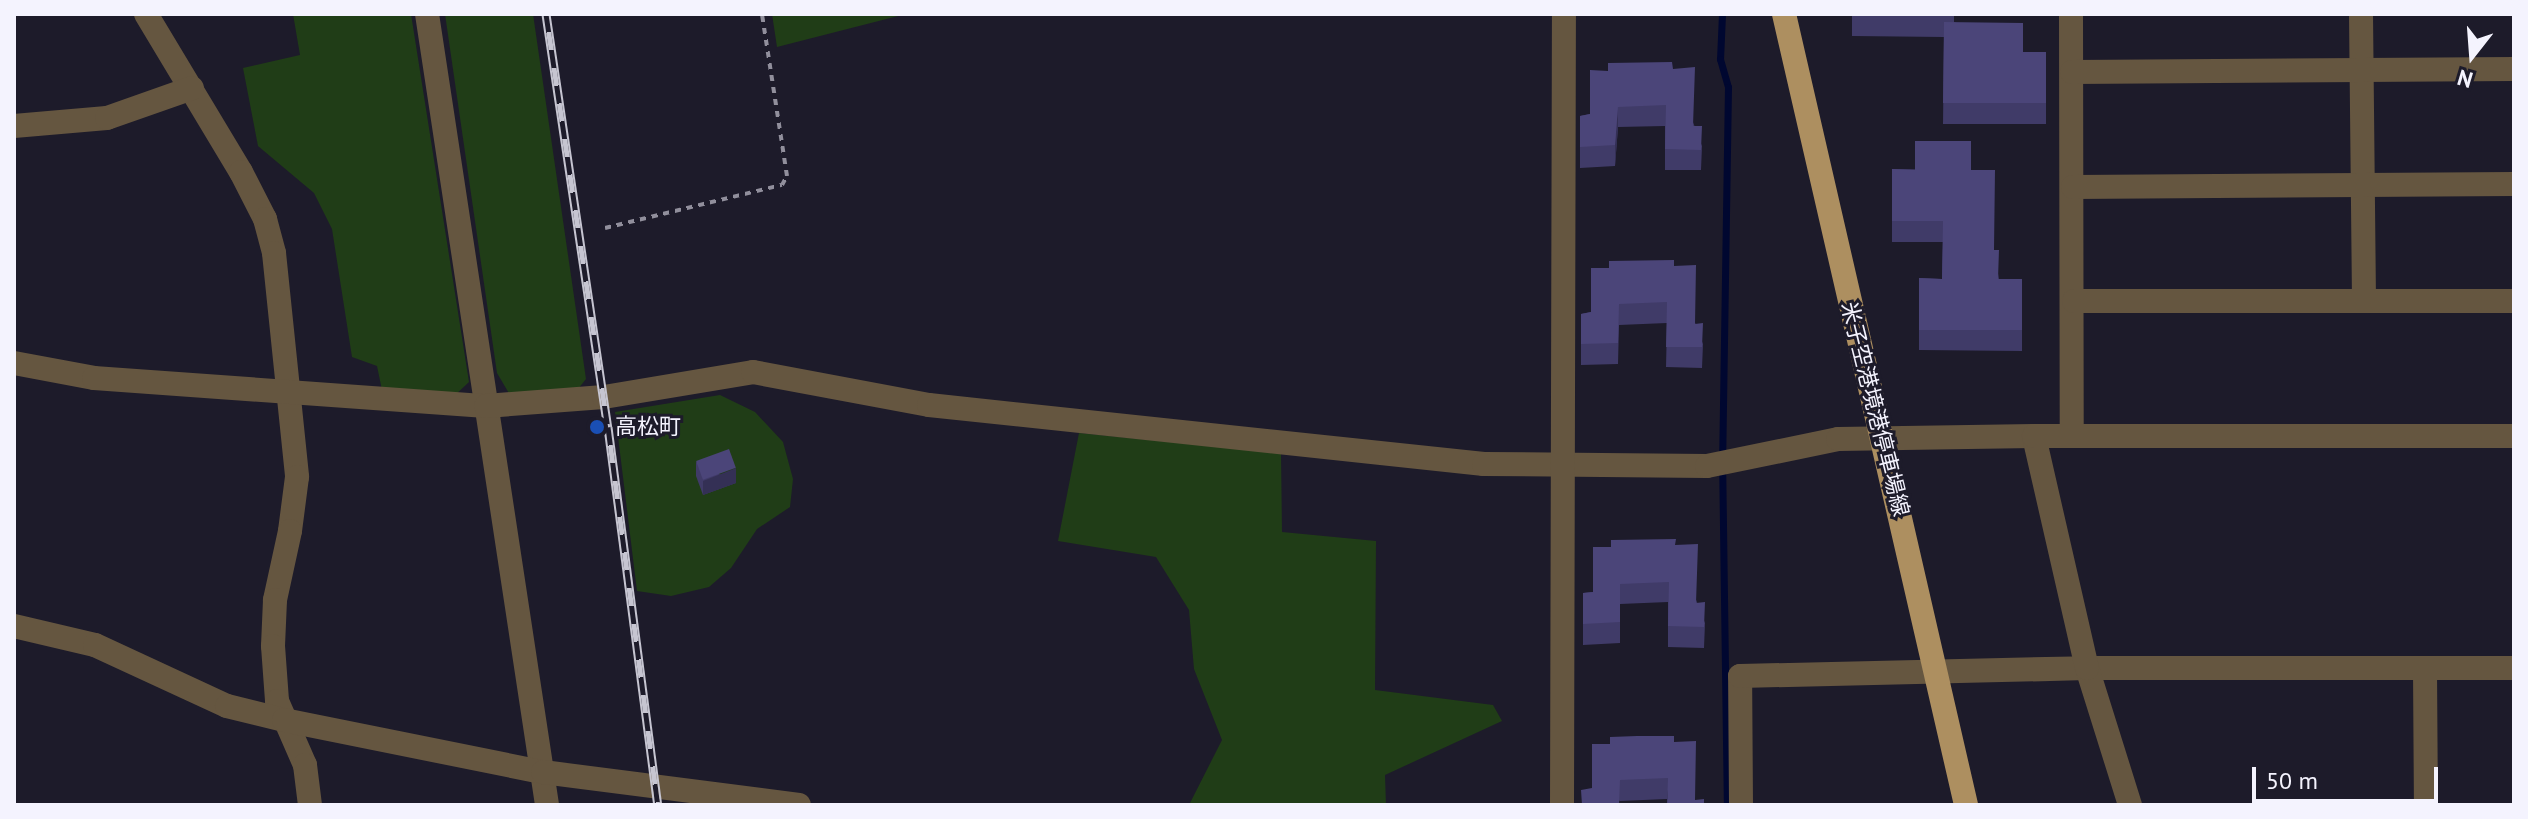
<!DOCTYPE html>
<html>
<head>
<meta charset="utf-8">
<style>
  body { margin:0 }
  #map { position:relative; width:2528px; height:819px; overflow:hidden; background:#1d1b2a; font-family:"PT Sans","Noto Sans JP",sans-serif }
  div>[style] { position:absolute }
  .green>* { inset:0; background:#203d17 }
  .stream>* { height:7px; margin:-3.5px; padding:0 3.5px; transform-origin:3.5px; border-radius:3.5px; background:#000730 }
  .path>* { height:4px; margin-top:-2px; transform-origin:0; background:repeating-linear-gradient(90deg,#918f9c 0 6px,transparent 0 12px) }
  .minor>* { height:24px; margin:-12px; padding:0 12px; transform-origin:12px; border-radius:12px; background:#655640 }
  .major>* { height:24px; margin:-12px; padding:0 12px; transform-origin:12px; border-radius:12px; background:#ad8f60 }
  .rail>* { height:9px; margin-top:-4.5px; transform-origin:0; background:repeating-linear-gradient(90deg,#1d1b2a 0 18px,#c6c5d1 0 36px); box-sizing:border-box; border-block:2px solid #c6c5d1 }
  .wall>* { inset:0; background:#403b68 }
  .shaded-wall>* { inset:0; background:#343055 }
  .building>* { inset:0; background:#4b4579; transform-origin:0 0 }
  .dots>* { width:22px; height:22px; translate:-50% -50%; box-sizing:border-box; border:4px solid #1d1b2a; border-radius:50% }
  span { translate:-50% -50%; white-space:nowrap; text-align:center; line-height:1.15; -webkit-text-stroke:6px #1d1b2a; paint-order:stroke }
  .street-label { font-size:22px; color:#f4f3fe }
  .poi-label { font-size:22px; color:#f4f3fe }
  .left { translate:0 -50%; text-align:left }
  .frame { position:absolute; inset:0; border:16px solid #f4f3fe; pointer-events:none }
  .north { position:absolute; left:2432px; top:16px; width:80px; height:80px; -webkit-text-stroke:6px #1d1b2a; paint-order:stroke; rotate:197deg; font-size:22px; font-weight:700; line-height:32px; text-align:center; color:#f4f3fe }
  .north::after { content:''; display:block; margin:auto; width:28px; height:36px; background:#f4f3fe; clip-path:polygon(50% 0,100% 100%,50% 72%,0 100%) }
  .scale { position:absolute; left:2252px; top:767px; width:186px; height:36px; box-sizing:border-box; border:4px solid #f4f3fe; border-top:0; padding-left:10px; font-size:24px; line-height:28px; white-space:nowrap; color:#f4f3fe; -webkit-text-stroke:6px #1d1b2a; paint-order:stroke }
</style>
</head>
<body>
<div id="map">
  <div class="green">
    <i style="clip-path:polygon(293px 14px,411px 14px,469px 382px,452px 398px,382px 390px,377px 366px,352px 357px,332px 229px,314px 193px,258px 146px,243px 68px,300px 55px)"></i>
    <i style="clip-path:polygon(445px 14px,533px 14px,586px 379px,574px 394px,510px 395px,497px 373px)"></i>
    <i style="clip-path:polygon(772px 14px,906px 14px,777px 47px)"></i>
    <i style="clip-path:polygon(720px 395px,755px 412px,783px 442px,793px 479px,790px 507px,757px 529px,731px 568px,709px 587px,671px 596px,637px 591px,615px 412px)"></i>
    <i style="clip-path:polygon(1079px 433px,1281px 453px,1282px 532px,1376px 541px,1375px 690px,1493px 705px,1502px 721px,1385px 775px,1386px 805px,1189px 805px,1222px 740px,1194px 669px,1189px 610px,1156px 557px,1058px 541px)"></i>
  </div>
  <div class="stream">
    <i style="left:1722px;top:14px;width:45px;rotate:92.5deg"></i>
    <i style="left:1720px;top:59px;width:29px;rotate:74deg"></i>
    <i style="left:1728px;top:87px;width:367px;rotate:90.9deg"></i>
    <i style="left:1722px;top:454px;width:351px;rotate:89.2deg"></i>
  </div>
  <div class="path">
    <i style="left:605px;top:228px;width:182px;rotate:-13.7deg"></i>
    <i style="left:782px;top:185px;width:10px;rotate:-61deg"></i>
    <i style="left:787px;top:176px;width:164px;rotate:-98.8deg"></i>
  </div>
  <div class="minor">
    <i style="left:146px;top:14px;width:184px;rotate:59deg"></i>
    <i style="left:241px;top:172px;width:53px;rotate:62.9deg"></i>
    <i style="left:265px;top:219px;width:35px;rotate:75deg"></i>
    <i style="left:274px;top:253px;width:225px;rotate:84.1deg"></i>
    <i style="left:297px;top:477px;width:54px;rotate:97.4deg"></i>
    <i style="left:290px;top:531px;width:71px;rotate:102.3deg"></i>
    <i style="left:275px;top:600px;width:46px;rotate:92.5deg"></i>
    <i style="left:273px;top:646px;width:55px;rotate:85.8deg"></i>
    <i style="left:277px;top:701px;width:70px;rotate:66.4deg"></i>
    <i style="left:305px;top:765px;width:40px;rotate:82.9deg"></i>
    <i style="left:427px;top:14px;width:800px;rotate:81.37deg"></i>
    <i style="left:2071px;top:14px;width:422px;rotate:89.9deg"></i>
    <i style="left:2361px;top:14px;width:286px;rotate:89.4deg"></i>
    <i style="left:2072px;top:72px;width:442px;rotate:-0.4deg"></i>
    <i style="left:14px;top:126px;width:93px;rotate:-4.9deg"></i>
    <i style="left:107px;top:118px;width:90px;rotate:-19.4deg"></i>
    <i style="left:2073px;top:187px;width:441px;rotate:-0.4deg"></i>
    <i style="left:2074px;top:301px;width:440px"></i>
    <i style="left:14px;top:363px;width:81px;rotate:10.6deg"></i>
    <i style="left:94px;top:378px;width:393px;rotate:4.1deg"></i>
    <i style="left:486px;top:406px;width:118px;rotate:-4.4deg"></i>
    <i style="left:604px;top:397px;width:151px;rotate:-9.5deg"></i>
    <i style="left:753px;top:372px;width:179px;rotate:10.6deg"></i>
    <i style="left:929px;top:405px;width:558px;rotate:6.07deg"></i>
    <i style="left:1484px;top:464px;width:223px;rotate:0.5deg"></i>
    <i style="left:1707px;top:466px;width:134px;rotate:-11.6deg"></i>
    <i style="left:1838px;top:439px;width:196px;rotate:-0.9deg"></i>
    <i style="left:14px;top:626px;width:83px;rotate:13.2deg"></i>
    <i style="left:95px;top:645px;width:145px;rotate:24.8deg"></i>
    <i style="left:227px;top:706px;width:59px;rotate:13.8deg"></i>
    <i style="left:284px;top:720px;width:264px;rotate:11.4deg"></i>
    <i style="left:543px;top:772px;width:258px;rotate:7.3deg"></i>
    <i style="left:2425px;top:670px;width:135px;rotate:89.6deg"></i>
    <i style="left:1562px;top:805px;width:791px;rotate:-89.86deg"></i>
    <i style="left:1741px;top:805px;width:129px;rotate:-90.4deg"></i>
    <i style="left:1740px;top:676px;width:347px;rotate:-1.3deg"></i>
    <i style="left:2087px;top:668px;width:427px"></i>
    <i style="left:2130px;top:805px;width:144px;rotate:-107.4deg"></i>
    <i style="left:2087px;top:668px;width:238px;rotate:-102.9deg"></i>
    <i style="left:2034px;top:436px;width:480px"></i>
  </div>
  <div class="major">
    <i style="left:1784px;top:14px;width:812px;rotate:77.04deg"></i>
  </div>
  <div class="rail">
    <i style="left:546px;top:14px;width:418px;rotate:81.5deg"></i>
    <i style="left:608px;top:427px;width:381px;rotate:82.5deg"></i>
  </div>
  <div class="wall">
    <i style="clip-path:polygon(1852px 14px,1954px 14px,1954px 22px,2023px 52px,2046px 52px,2046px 124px,1943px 124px,1944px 37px,1852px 36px)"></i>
    <i style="clip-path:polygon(1673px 69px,1702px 146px,1701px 170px,1665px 170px,1665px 126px,1618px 127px,1615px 166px,1580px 168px,1580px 116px,1590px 114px,1608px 71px)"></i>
    <i style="clip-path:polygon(1892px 169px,1971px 170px,1994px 250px,1999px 279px,2022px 279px,2022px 351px,1919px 350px,1919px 278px,1942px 279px,1943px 242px,1892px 242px)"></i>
    <i style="clip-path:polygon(1674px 266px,1703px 344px,1702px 368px,1666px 367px,1667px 323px,1619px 325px,1618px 364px,1581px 365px,1581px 314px,1591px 312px,1609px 268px)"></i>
    <i style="clip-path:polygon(696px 462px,736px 483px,703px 495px,696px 476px)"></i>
    <i style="clip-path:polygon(1675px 545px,1705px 623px,1704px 648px,1668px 647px,1668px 602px,1620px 604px,1620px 643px,1583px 645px,1583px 593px,1593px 592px)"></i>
    <i style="clip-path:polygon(1674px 736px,1667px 799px,1620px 801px,1592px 788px,1610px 744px)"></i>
  </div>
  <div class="shaded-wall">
    <i style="clip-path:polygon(1618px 107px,1618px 127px,1615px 166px,1615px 145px)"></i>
    <i style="clip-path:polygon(736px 468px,736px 483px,703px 495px,703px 481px)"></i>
  </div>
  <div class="building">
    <i style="clip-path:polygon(1852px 14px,1954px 14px,1954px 16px,1852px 15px)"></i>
    <i style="clip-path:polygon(1944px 22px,2023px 23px,2023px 52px,2046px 52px,2046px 103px,1943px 103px)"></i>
    <i style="clip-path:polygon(1672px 62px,1673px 69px,1695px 67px,1693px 126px,1702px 126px,1701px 150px,1665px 149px,1666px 105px,1618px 107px,1615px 145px,1580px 147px,1580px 116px,1590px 114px,1590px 70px,1608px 71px,1608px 63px)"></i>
    <i style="clip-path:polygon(1915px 141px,1971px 141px,1971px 170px,1995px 170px,1994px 250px,1999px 250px,1998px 279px,2022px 279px,2022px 330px,1919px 330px,1919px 278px,1942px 279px,1943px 221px,1892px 221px,1892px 169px,1915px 170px)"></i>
    <i style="clip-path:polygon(1674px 260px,1674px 266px,1696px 265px,1695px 324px,1703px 323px,1702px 347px,1666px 347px,1667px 302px,1619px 304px,1618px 343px,1581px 344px,1581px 314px,1591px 312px,1591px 268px,1609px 268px,1609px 261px)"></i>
    <i style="left:729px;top:449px;width:20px;height:35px;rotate:70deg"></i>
    <i style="clip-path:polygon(1676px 539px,1675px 545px,1698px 544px,1696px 603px,1705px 602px,1704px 627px,1668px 626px,1669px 582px,1620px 584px,1620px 622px,1583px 624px,1583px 593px,1593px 592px,1593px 547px,1611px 547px,1611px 540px)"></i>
    <i style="clip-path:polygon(1637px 736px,1674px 736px,1674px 742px,1696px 741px,1695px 800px,1704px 799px,1704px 805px,1667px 805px,1668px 778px,1620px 780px,1619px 805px,1582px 805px,1581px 790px,1592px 788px,1592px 744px,1610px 744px,1610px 737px)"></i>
  </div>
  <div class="dots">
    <i style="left:597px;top:427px;background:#1a4fb4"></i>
  </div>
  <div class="street-label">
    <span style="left:1875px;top:409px;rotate:76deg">米子空港境港停車場線</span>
  </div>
  <div class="poi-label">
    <span class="left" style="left:615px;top:427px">高松町</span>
  </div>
  <div class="frame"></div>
  <div class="north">N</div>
  <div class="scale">50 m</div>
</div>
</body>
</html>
